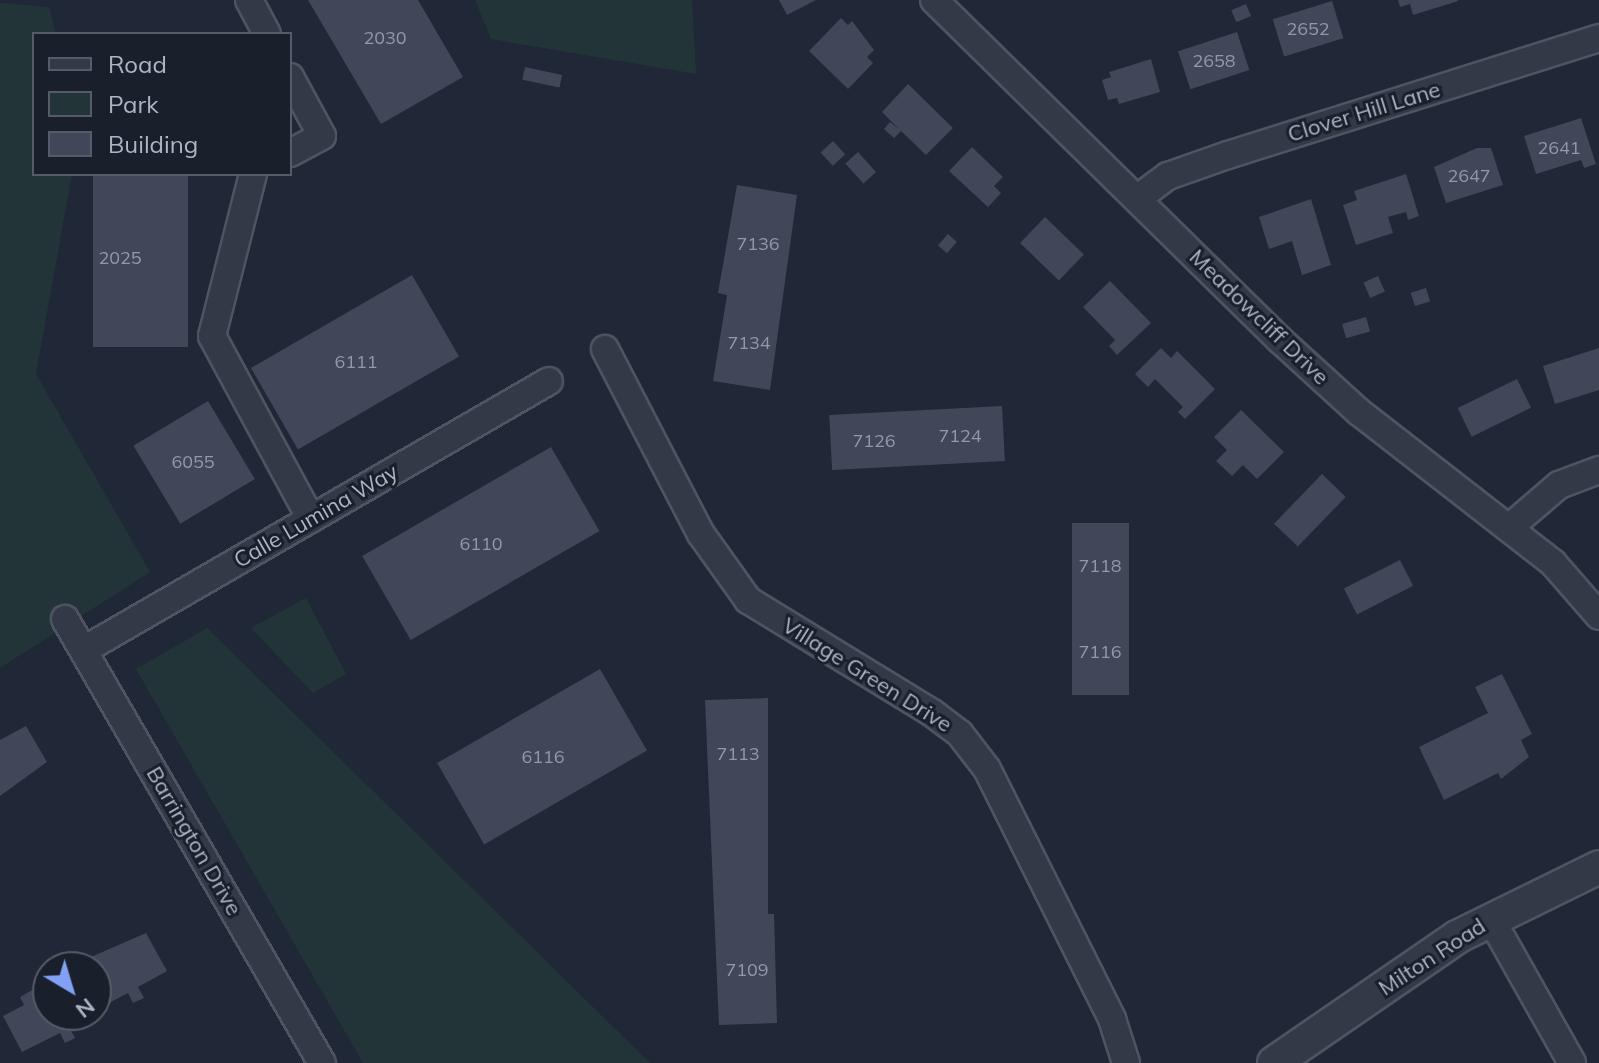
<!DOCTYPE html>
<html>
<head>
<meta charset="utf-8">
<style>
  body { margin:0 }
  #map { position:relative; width:1599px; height:1063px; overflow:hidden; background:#202736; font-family:Mulish,sans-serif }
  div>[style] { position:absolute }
  .green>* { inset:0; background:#233438 }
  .building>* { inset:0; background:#3f4759; transform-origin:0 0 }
  .roads { filter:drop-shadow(2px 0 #4e5462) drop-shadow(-2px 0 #4e5462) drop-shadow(0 2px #4e5462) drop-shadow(0 -2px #4e5462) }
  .minor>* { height:26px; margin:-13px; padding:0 13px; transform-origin:13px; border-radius:13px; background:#343947 }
  .tertiary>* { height:32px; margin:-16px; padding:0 16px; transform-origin:16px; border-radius:16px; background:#343947 }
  span { translate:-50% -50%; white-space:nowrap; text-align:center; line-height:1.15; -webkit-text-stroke:6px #191f2b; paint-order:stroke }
  .number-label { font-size:18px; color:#9299a9 }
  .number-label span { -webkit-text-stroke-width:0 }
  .street-label { font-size:22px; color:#aeb4c4 }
  .legend { position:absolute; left:32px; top:32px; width:260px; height:144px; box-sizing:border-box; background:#191f2b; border:2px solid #555b68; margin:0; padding:10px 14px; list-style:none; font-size:24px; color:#aeb4c4 }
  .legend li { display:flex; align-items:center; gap:16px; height:40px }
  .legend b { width:40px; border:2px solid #555b68 }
  .north { position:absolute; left:32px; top:951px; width:80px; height:80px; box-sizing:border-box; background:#191f2b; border:2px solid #555b68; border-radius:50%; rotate:142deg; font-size:22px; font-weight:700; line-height:32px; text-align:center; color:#aeb4c4 }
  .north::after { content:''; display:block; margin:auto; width:28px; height:36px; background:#83a1f4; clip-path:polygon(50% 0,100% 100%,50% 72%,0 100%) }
</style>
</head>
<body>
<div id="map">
  <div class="green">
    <i style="clip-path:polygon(475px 0,692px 0,696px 74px,491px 39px)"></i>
    <i style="clip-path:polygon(0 3px,49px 7px,56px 34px,34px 34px,34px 174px,72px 174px,36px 374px,150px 572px,0 668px)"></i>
    <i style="clip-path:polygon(306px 598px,346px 674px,313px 693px,251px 628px)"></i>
    <i style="clip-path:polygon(207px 628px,650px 1063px,363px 1063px,136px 669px)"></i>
  </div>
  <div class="building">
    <i style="clip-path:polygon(308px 0,418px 0,463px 77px,381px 124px)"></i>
    <i style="clip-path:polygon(779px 0,816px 0,787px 15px)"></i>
    <i style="clip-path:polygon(1398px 0,1458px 0,1458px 1px,1413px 15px,1410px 4px,1400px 7px)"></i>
    <i style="left:1332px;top:1px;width:39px;height:62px;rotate:73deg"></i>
    <i style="left:1246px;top:4px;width:13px;height:16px;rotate:67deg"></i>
    <i style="clip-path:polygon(841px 18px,848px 25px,852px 21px,874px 50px,867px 57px,873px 63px,848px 89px,809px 51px)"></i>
    <i style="left:1237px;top:32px;width:40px;height:62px;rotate:72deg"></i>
    <i style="clip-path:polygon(1151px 59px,1160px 92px,1119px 104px,1117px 98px,1108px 100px,1102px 80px,1111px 77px,1109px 72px)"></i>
    <i style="left:525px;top:67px;width:38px;height:13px;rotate:12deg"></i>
    <i style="clip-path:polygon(908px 84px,953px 128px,926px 155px,901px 131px,894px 138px,884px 129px,890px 122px,899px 129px,882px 112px)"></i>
    <i style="clip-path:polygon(1581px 118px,1596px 164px,1584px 168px,1581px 160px,1536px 174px,1524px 136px)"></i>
    <i style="left:833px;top:141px;width:18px;height:17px;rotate:47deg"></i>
    <i style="clip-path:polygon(972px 147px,1003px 177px,994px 186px,1001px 193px,988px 207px,949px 171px)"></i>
    <i style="clip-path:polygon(1477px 148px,1491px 148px,1503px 185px,1446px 203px,1434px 167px)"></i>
    <i style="left:858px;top:152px;width:27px;height:17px;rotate:48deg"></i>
    <i style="left:93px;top:174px;width:95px;height:173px"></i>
    <i style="clip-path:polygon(1406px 174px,1419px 216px,1408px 220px,1406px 212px,1388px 217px,1393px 233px,1356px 245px,1343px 205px,1357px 200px,1354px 191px)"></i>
    <i style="clip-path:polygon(737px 185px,797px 195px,770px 390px,713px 381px,727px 295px,718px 293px)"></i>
    <i style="clip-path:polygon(1311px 199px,1331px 265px,1302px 275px,1292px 241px,1269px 249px,1259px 217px)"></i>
    <i style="left:1045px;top:217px;width:54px;height:36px;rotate:44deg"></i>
    <i style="left:948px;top:234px;width:12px;height:15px;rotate:42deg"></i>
    <i style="left:412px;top:275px;width:94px;height:186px;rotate:60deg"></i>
    <i style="left:1378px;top:276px;width:17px;height:16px;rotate:66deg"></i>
    <i style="clip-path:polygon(1110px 281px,1151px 323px,1117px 355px,1109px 346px,1115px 340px,1083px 307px)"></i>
    <i style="left:1426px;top:288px;width:14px;height:16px;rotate:73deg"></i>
    <i style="left:1366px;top:317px;width:15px;height:25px;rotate:74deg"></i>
    <i style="clip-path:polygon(1161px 348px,1171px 358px,1177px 351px,1215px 389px,1185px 419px,1178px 412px,1183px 407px,1155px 379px,1148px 387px,1135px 374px)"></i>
    <i style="clip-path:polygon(1599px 348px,1599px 390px,1555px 404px,1543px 366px)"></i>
    <i style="left:1517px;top:379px;width:32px;height:66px;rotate:64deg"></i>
    <i style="left:208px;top:401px;width:91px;height:87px;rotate:59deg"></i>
    <i style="left:1002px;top:406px;width:55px;height:173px;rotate:87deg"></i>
    <i style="clip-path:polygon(1241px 410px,1284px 452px,1257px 479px,1243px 465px,1232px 476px,1216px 461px,1227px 450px,1214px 437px)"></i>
    <i style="left:551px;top:447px;width:97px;height:218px;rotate:60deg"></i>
    <i style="left:1322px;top:474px;width:33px;height:69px;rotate:44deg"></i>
    <i style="left:1072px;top:523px;width:57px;height:172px"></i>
    <i style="left:1400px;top:560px;width:29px;height:63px;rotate:63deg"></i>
    <i style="left:600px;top:669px;width:94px;height:188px;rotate:60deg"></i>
    <i style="clip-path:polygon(1502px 674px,1532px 734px,1521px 740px,1529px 757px,1501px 779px,1498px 773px,1444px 800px,1419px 747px,1488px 713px,1475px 687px)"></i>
    <i style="clip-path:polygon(768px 698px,768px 914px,774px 914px,777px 1023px,719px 1025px,705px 700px)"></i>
    <i style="clip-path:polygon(26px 726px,47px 762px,0 796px,0 740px)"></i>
    <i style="clip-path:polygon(146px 933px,167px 971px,138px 987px,144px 998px,133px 1003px,128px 993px,96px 1010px,96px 967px,89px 967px,95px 964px,91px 957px)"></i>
    <i style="clip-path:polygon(48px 981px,48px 1015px,87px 1015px,68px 1025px,75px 1038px,65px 1043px,60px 1033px,22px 1052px,3px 1016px,24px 1005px,20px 997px)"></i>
  </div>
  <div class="roads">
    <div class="minor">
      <i style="left:249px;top:0;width:38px;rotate:62deg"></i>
      <i style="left:934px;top:0;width:484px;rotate:44.5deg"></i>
      <i style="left:1279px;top:339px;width:108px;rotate:42.4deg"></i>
      <i style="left:1359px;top:412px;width:246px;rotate:37.9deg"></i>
      <i style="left:1553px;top:563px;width:70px;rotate:49deg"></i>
      <i style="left:290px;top:77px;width:67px;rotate:61.5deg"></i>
      <i style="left:322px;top:136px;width:36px;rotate:152deg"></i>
      <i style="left:253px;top:174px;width:167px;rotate:104.2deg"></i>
      <i style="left:212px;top:336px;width:208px;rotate:61.6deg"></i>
      <i style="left:1137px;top:199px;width:39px;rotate:-37deg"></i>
      <i style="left:1168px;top:176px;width:64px;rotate:-19.3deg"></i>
      <i style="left:1228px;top:155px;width:389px;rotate:-17.5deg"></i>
      <i style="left:605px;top:349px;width:208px;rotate:62.6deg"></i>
      <i style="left:701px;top:534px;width:81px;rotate:54.5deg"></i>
      <i style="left:748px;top:600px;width:215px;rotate:31.5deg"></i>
      <i style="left:931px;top:712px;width:36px;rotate:37deg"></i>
      <i style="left:960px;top:734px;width:44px;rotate:52.4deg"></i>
      <i style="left:987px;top:769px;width:280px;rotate:63.4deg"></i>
      <i style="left:1112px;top:1019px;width:46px;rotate:72.3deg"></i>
      <i style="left:1510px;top:527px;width:65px;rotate:-40.6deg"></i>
      <i style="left:1559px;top:485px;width:43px;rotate:-20.6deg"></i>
      <i style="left:65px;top:619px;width:513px;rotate:59.94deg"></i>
      <i style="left:84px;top:650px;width:537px;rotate:-30.05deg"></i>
      <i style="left:1491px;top:919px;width:165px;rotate:60.6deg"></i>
    </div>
    <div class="tertiary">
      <i style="left:1274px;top:1063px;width:222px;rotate:-34.5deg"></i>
      <i style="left:1457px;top:937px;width:158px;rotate:-26.2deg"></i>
    </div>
  </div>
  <div class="number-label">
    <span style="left:1308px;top:29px">2652</span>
    <span style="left:385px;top:38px">2030</span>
    <span style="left:1214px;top:61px">2658</span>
    <span style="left:1559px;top:148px">2641</span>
    <span style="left:1469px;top:176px">2647</span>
    <span style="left:758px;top:244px">7136</span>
    <span style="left:120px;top:258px">2025</span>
    <span style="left:749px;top:343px">7134</span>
    <span style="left:356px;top:362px">6111</span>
    <span style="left:960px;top:436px">7124</span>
    <span style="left:874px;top:441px">7126</span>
    <span style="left:193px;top:462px">6055</span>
    <span style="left:481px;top:544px">6110</span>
    <span style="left:1100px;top:566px">7118</span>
    <span style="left:1100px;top:652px">7116</span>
    <span style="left:738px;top:754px">7113</span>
    <span style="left:543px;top:757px">6116</span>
    <span style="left:747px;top:970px">7109</span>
  </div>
  <div class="street-label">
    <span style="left:1364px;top:112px;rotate:-17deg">Clover Hill Lane</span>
    <span style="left:1259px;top:317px;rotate:44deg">Meadowcliff Drive</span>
    <span style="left:316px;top:516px;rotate:-30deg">Calle Lumina Way</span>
    <span style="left:867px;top:675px;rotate:32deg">Village Green Drive</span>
    <span style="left:194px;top:841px;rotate:60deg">Barrington Drive</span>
    <span style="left:1432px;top:957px;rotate:-33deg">Milton Road</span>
  </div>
  <ul class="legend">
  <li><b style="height:10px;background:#343947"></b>Road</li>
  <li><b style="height:22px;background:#233438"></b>Park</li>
  <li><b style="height:22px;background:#3f4759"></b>Building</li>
  </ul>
  <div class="north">N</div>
</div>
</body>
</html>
